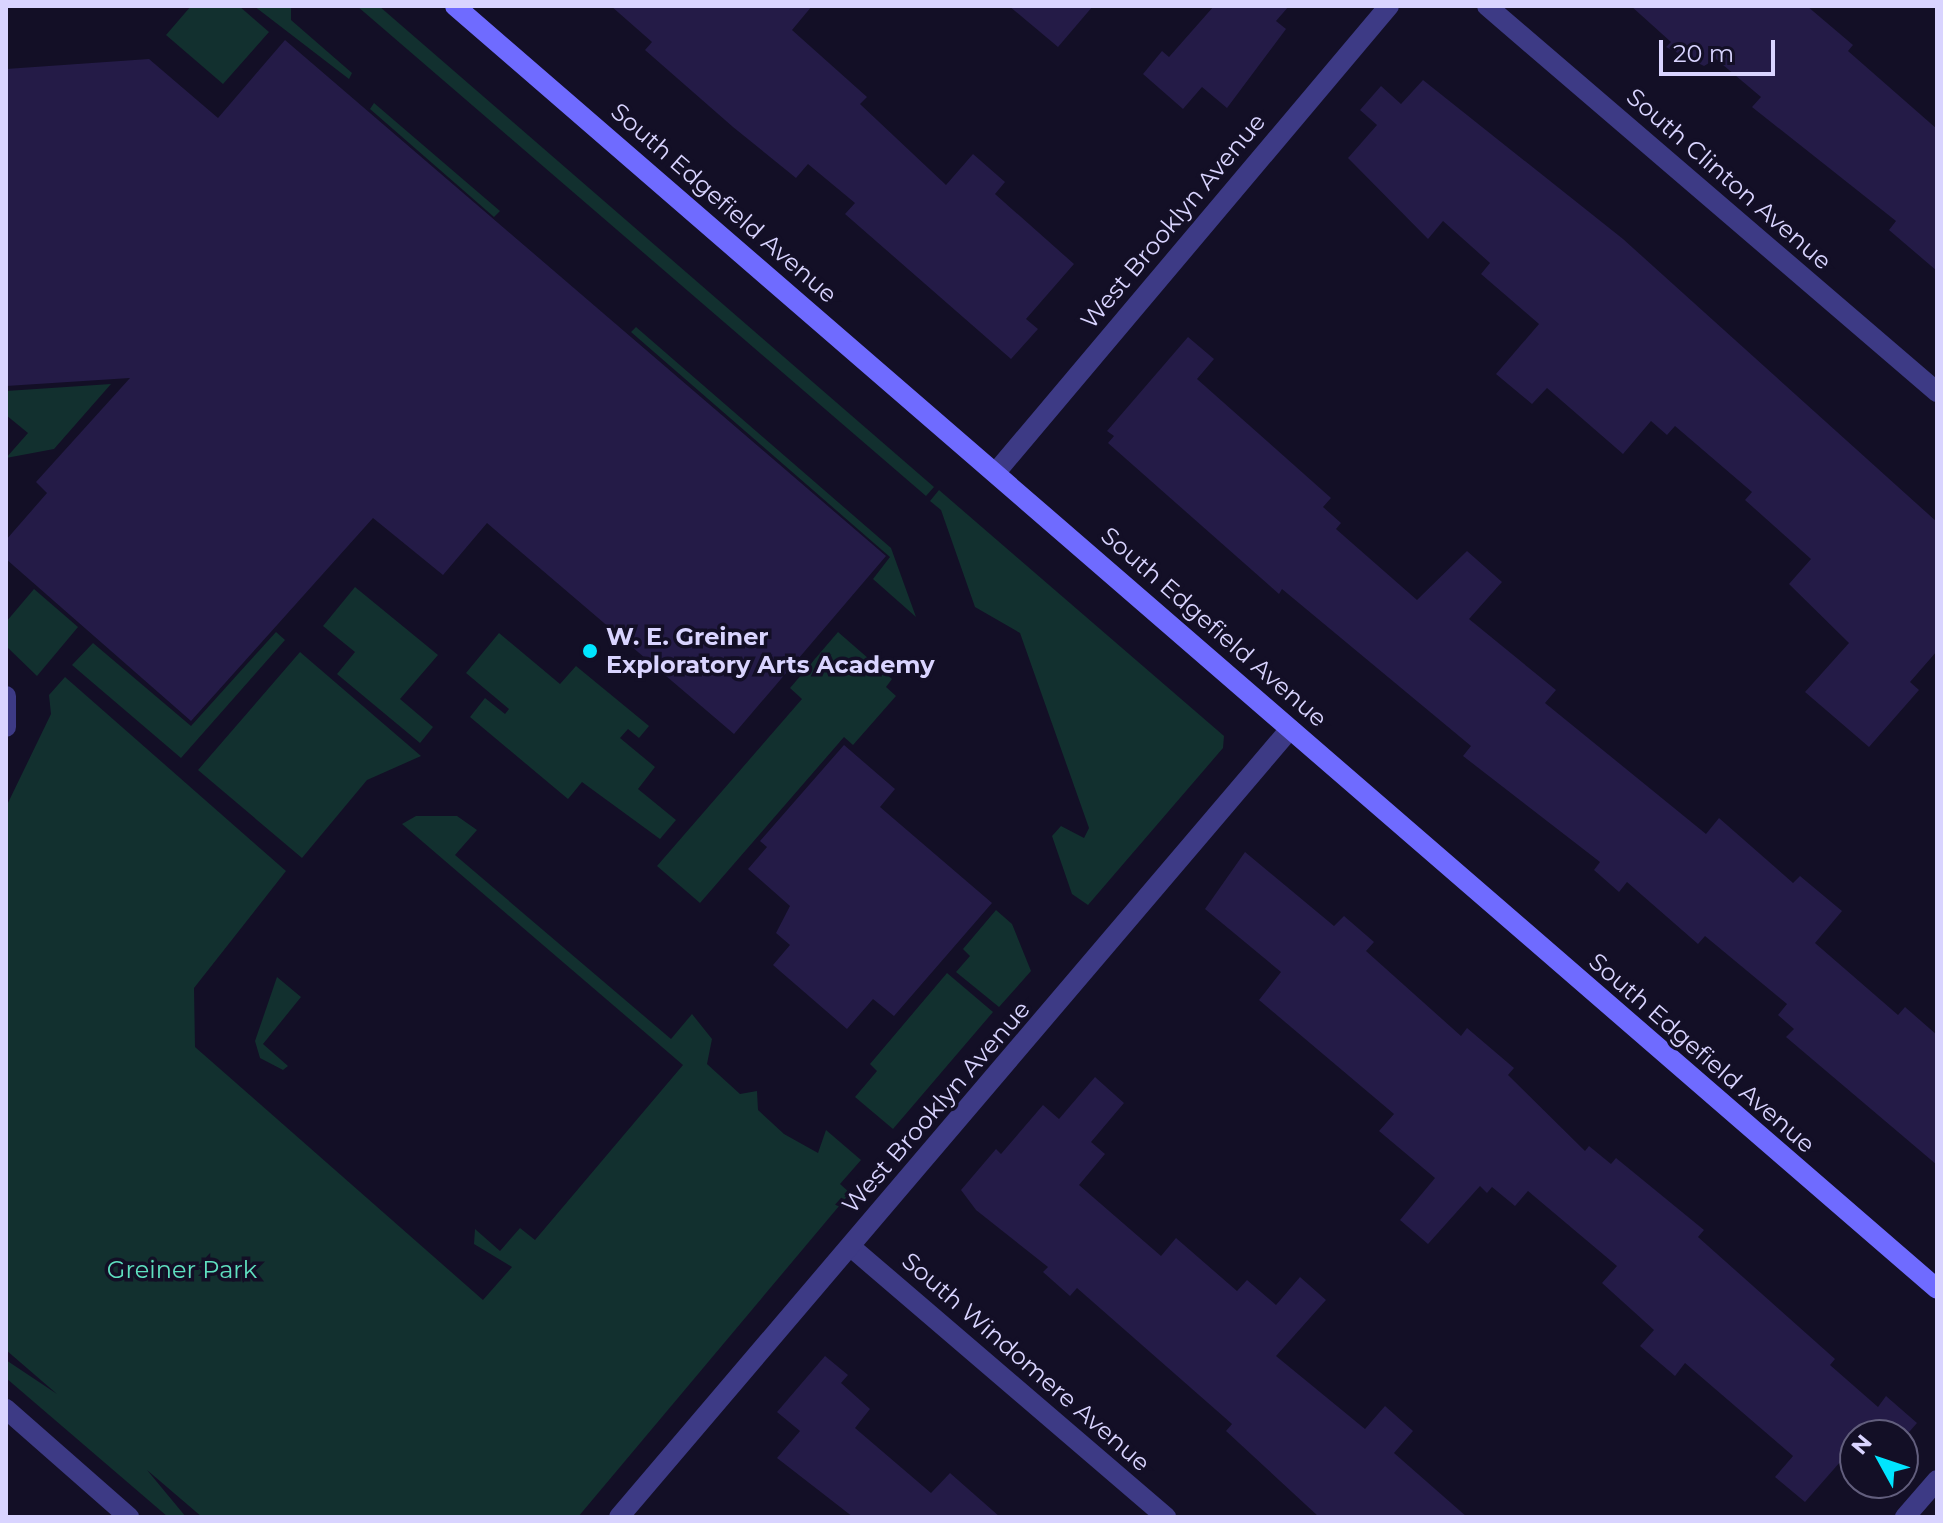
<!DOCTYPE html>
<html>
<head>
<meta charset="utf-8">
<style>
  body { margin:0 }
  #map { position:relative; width:1943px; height:1523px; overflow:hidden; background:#130f26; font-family:Montserrat,sans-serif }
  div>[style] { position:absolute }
  .green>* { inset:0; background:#12302f }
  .building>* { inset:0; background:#241b47 }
  .street>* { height:20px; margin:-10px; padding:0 10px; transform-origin:10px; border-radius:10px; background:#3d3a85 }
  .secondary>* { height:20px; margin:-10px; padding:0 10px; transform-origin:10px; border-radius:10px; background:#6f6bff }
  .dots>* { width:22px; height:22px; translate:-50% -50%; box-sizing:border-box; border:4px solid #130f26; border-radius:50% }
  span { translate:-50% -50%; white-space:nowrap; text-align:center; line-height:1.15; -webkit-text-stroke:7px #130f26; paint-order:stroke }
  .street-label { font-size:24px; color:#d9d4ff }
  .poi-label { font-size:24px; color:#d9d4ff; font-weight:700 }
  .left { translate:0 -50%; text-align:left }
  .park-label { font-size:24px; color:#5fe0c0 }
  .frame { position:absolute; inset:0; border:8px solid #d9d4ff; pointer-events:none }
  .north { position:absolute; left:1839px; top:1419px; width:80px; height:80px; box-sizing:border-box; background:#130f26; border:2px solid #625e7d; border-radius:50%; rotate:310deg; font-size:22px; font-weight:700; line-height:32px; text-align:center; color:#d9d4ff }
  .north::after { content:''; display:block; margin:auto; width:28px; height:36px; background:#00e5ff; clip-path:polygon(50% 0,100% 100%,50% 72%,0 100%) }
  .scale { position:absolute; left:1659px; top:40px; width:116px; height:36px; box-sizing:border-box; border:4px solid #d9d4ff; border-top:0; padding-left:10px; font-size:24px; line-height:28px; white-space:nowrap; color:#d9d4ff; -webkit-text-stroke:6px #130f26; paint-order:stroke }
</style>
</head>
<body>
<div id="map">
  <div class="green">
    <i style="clip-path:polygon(191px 6px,239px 6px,269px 32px,223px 84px,166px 35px)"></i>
    <i style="clip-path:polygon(254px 6px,291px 6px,291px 20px,352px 73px,349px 79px)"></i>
    <i style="clip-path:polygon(357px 6px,379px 6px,934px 487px,926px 496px)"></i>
    <i style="clip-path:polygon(374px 103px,500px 211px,494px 217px,370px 109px)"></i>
    <i style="clip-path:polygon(636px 327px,891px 548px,916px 617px,873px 579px,890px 557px,631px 332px)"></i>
    <i style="clip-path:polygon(111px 384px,54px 449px,6px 458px,28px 433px,6px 415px,6px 391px)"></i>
    <i style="clip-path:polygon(939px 490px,1224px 736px,1223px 748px,1088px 905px,1072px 894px,1052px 836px,1061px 826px,1084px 838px,1089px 828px,1020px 633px,975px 607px,941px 510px,930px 501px)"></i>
    <i style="clip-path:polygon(355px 587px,438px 655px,400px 699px,433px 727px,420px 743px,337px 674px,355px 652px,323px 626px)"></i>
    <i style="clip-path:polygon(34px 589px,78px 627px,37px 676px,6px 646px,6px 622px)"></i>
    <i style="clip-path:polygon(276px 632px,285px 640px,181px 758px,72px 665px,93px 643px,191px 726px)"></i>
    <i style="clip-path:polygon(838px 632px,892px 679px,886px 687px,896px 696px,853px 745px,844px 737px,700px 903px,657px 866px,802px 699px,790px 688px)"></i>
    <i style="clip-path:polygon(499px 633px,560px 684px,576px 666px,649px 726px,639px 738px,628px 729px,620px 738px,655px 767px,638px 789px,676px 820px,660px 839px,582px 782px,568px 799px,470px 717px,485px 698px,505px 714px,509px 709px,466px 673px)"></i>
    <i style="clip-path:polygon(300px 652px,421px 756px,367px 780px,302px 858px,198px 770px)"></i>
    <i style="clip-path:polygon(65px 677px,286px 871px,194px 988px,195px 1047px,483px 1300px,512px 1267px,474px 1244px,475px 1229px,500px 1251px,520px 1228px,535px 1240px,683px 1065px,402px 824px,416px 816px,457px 816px,477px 830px,455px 855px,671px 1039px,692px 1014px,712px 1039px,707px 1064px,740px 1094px,757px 1091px,758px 1110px,784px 1134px,818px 1153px,826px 1130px,861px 1160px,840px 1184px,850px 1193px,578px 1517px,202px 1517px,147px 1470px,186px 1517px,168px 1517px,6px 1378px,6px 1360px,57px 1394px,6px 1350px,6px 807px,51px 714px,49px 695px)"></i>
    <i style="clip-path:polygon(996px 910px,1012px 924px,1031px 971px,999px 1007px,956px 972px,970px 956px,963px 949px)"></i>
    <i style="clip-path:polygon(947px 973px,993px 1012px,893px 1129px,855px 1097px,877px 1071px,870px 1064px)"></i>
    <i style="clip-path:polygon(277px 977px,301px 997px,263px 1044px,288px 1066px,283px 1070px,260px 1058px,255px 1041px)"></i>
  </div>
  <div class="building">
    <i style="clip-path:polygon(611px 6px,812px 6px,792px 30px,867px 97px,860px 104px,946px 185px,973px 154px,1005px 182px,995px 194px,1074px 264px,1026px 319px,1038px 329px,1011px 359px,845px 214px,855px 203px,808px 164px,796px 178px,733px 127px,645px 50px,652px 42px)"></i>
    <i style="clip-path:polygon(1009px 6px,1093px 6px,1058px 47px)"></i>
    <i style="clip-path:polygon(1214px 6px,1289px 6px,1276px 21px,1286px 29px,1227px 108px,1202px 87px,1183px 109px,1143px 74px,1162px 51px,1169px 57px)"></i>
    <i style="clip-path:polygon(1631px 6px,1807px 6px,1853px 45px,1848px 51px,1937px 129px,1937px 271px,1889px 230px,1896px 221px,1752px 107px,1761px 97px,1716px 59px,1704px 66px,1666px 47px,1671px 42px)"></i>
    <i style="clip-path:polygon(285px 40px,886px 556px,734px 734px,487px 523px,443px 575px,373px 518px,191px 721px,6px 559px,6px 540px,47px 493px,36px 482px,130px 378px,6px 386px,6px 69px,149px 59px,218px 118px)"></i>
    <i style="clip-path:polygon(1423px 80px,1623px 239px,1937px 522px,1937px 651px,1910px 682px,1919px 690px,1869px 747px,1805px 692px,1849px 643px,1789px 584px,1811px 559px,1745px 500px,1752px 492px,1675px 426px,1667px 435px,1651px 421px,1623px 454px,1547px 388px,1532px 404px,1496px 374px,1539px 324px,1481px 274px,1490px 263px,1443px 221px,1428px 239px,1348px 158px,1377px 125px,1360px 110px,1381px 86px,1401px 104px)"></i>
    <i style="clip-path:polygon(1188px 337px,1214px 359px,1197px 379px,1331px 498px,1323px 507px,1341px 523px,1336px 529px,1417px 600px,1467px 551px,1502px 582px,1469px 619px,1556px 690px,1545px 703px,1706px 834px,1719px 818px,1793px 883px,1800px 876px,1842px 911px,1815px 943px,1898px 1015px,1905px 1007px,1937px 1035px,1937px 1165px,1786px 1037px,1794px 1029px,1778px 1015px,1787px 1004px,1705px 936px,1698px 944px,1627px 882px,1619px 892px,1594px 870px,1600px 862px,1463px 756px,1471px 746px,1282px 589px,1279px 594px,1108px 443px,1114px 436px,1107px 431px)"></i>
    <i style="clip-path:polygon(844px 745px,895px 789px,880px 807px,992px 903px,894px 1016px,873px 999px,847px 1029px,773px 965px,790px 945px,776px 933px,790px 906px,748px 869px,767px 847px,760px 841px)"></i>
    <i style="clip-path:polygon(1245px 852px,1334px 926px,1344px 916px,1374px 942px,1366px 951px,1461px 1036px,1467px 1028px,1514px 1068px,1508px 1075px,1585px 1151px,1589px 1146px,1611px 1164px,1616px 1158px,1704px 1230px,1698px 1237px,1835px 1359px,1830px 1365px,1878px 1407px,1886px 1396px,1917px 1423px,1903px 1439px,1855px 1435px,1855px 1459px,1848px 1453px,1805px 1502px,1775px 1477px,1793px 1456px,1685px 1363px,1675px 1376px,1640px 1346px,1654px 1330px,1602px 1283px,1617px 1266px,1528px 1191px,1515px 1206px,1492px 1187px,1487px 1193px,1480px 1186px,1428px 1244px,1400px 1220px,1435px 1178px,1379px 1131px,1394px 1114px,1259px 1000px,1281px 972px,1205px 909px)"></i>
    <i style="clip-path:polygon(1095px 1077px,1124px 1103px,1091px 1142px,1105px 1154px,1079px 1185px,1161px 1256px,1176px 1238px,1237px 1291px,1247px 1280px,1276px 1305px,1300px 1277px,1326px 1300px,1276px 1356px,1365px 1429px,1385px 1406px,1413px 1431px,1394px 1453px,1467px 1517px,1319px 1517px,1226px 1431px,1232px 1424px,1077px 1288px,1070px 1296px,1043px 1272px,1048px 1267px,976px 1210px,961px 1190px,996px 1149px,1001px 1154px,1043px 1105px,1059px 1119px)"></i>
    <i style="clip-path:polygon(825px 1356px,848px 1375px,841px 1383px,870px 1409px,855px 1428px,931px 1493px,950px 1473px,1000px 1517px,853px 1517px,777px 1458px,800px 1431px,777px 1412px)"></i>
  </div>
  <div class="street">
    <i style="left:1487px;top:6px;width:593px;rotate:40.62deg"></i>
    <i style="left:997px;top:471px;width:608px;rotate:-49.87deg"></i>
    <i style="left:6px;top:696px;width:31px;rotate:90deg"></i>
    <i style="left:851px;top:1247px;width:415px;rotate:40.6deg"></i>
    <i style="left:6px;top:1409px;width:164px;rotate:41.3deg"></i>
    <i style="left:619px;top:1517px;width:1035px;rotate:-49.58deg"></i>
    <i style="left:1905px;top:1517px;width:49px;rotate:-49.1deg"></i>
  </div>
  <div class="secondary">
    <i style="left:455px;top:6px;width:1960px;rotate:40.88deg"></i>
  </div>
  <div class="dots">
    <i style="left:590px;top:651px;background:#00e5ff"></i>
  </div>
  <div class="street-label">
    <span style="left:1729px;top:179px;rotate:41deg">South Clinton Avenue</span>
    <span style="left:724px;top:203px;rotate:41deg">South Edgefield Avenue</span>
    <span style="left:1173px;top:221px;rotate:-50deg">West Brooklyn Avenue</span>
    <span style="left:1214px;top:627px;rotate:41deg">South Edgefield Avenue</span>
    <span style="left:1702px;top:1053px;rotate:41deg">South Edgefield Avenue</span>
    <span style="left:936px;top:1107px;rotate:-49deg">West Brooklyn Avenue</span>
    <span style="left:1026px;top:1362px;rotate:41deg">South Windomere Avenue</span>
  </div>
  <div class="poi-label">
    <span class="left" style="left:606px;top:651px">W. E. Greiner<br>Exploratory Arts Academy</span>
  </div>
  <div class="park-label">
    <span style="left:182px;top:1270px">Greiner Park</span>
  </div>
  <div class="frame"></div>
  <div class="north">N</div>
  <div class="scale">20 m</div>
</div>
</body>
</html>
